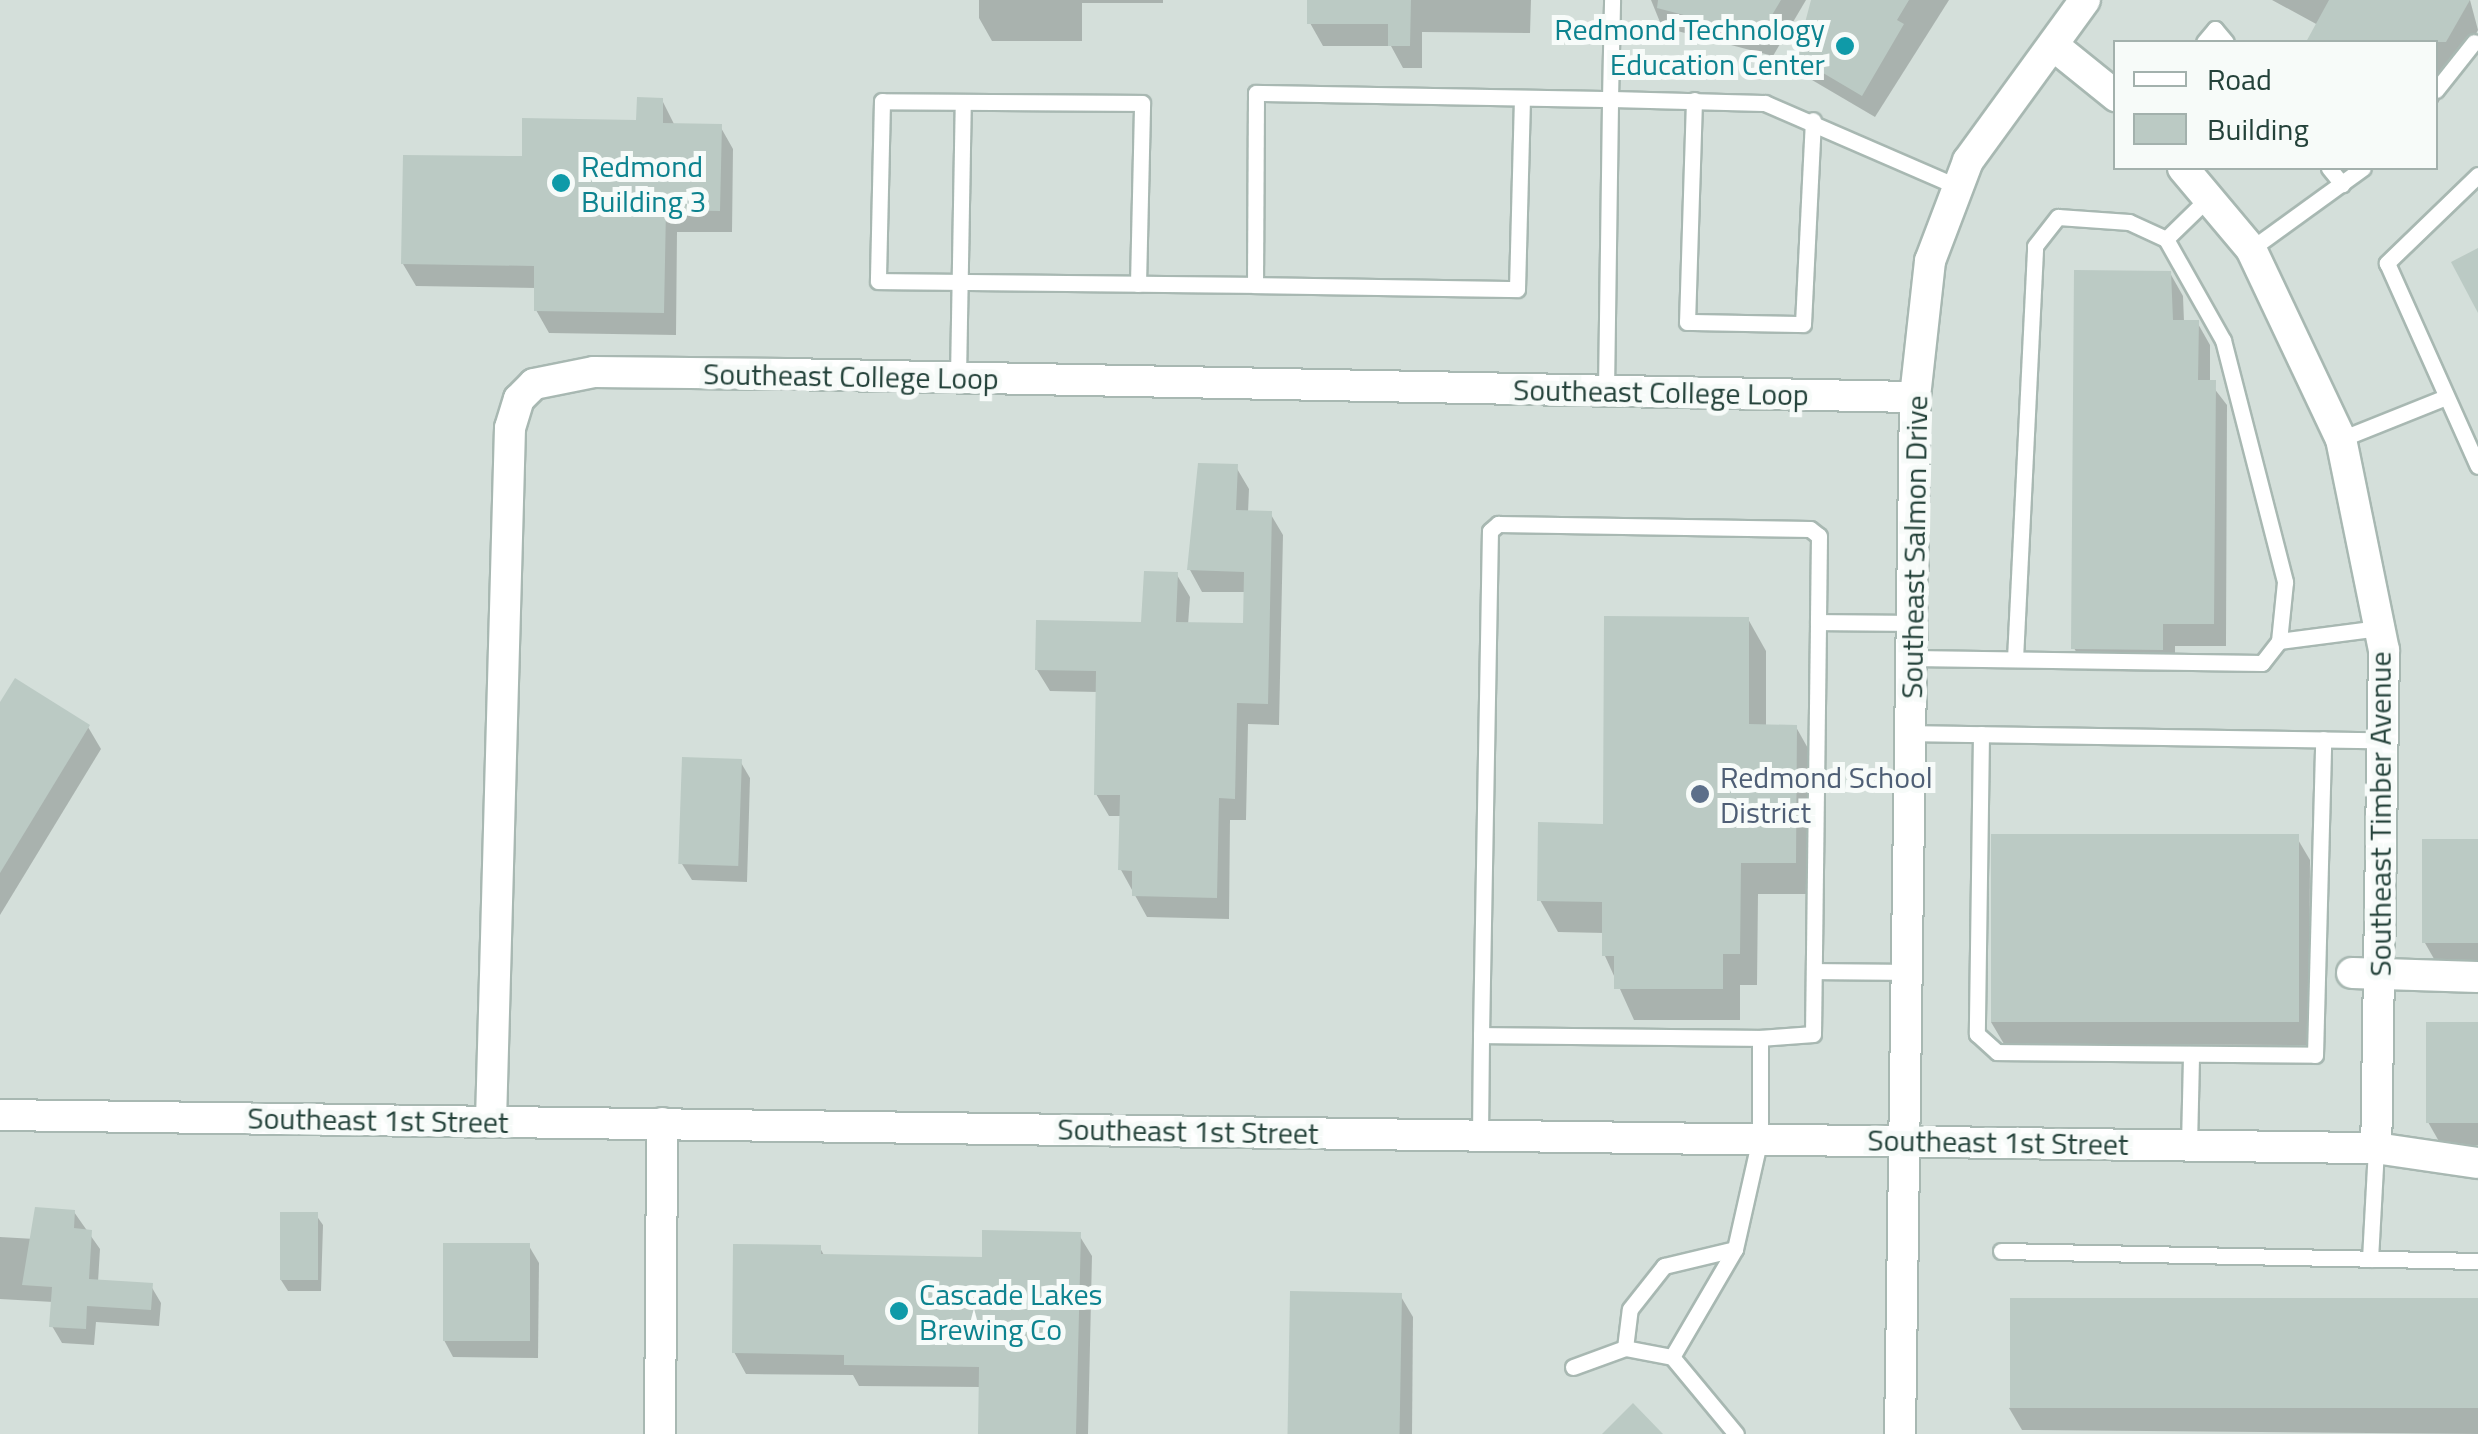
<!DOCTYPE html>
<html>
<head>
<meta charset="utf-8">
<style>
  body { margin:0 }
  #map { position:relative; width:2478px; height:1434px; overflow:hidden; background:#e6efeb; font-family:"Titillium Web",sans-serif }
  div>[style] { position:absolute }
  .built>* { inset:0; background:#d4dfda }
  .shadow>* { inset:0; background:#0003 }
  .building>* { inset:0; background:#bbcac4; transform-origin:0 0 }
  .roads { filter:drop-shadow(2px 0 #a8b8b2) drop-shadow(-2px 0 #a8b8b2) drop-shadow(0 2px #a8b8b2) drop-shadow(0 -2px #a8b8b2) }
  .lane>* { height:15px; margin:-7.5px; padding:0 7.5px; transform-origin:7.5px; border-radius:7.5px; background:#fff }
  .street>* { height:30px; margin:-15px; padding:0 15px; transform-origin:15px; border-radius:15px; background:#fff }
  .dots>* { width:28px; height:28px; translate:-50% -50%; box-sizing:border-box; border:5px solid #f7fbf9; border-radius:50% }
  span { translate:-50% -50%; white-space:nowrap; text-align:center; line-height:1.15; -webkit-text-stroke:10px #f7fbf9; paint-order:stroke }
  .culture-label { font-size:30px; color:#0d838f }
  .right { translate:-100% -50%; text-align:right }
  .left { translate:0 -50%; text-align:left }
  .street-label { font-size:30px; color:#24423a }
  .service-label { font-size:30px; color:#4e5e75 }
  .legend { position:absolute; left:2113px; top:40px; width:325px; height:130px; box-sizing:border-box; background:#f7fbf9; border:2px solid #a3b1ad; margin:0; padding:12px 18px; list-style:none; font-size:30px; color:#24423a }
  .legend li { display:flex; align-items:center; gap:20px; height:50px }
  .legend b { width:50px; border:2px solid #a3b1ad }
</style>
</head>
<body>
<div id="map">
  <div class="built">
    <i style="clip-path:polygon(evenodd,0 0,2478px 0,2478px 1434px,0 1434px,0 0,2116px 42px,2436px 42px,2436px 168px,2116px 168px,2116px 42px)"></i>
  </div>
  <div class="shadow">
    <i style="clip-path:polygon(979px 0,1163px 0,1163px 3px,1082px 3px,1082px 41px,992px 41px,979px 18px)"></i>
    <i style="clip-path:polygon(1310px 0,1531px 0,1530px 33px,1422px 32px,1422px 68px,1403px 68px,1391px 46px,1323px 46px,1310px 23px)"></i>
    <i style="clip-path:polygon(1651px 0,1806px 0,1773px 56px,1662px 27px)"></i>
    <i style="clip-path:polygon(1813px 0,1949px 0,1875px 117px,1812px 80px,1799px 57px)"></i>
    <i style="clip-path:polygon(2272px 0,2470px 0,2478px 30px,2436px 107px,2436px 42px,2311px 42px,2318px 25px)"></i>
    <i style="clip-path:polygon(662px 100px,675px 126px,720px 126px,733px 149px,732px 232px,677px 232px,676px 335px,549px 333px,536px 310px,536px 288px,416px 286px,403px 264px,525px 159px,639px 122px)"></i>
    <i style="clip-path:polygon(2170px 273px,2183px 296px,2184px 322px,2197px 322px,2210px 345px,2210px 383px,2227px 405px,2226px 646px,2175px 646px,2175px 672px,2087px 671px,2074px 648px)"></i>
    <i style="clip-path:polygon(1236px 467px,1249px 489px,1248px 513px,1270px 513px,1283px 535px,1279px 725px,1248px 724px,1246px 820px,1230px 820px,1229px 919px,1147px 917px,1121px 870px,1122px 816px,1109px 816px,1096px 794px,1098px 692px,1050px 691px,1037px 670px,1143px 624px,1177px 575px,1190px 597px,1188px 625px,1246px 626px,1246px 592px,1202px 592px,1190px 570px)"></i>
    <i style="clip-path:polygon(1748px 619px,1766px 651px,1766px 727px,1796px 727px,1814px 759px,1813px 894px,1758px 894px,1757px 985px,1740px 985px,1740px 1020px,1634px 1020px,1605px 956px,1605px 933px,1558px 932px,1540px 900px,1605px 826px)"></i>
    <i style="clip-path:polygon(0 706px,88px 727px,101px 749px,0 915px)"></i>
    <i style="clip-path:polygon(740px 761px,750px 778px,747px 882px,692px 880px,682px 864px)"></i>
    <i style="clip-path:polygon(2297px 838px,2310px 860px,2309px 1045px,2004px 1044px,1991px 1022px)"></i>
    <i style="clip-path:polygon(2478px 842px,2478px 965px,2438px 966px,2425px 943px)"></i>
    <i style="clip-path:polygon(2478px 1025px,2478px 1145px,2441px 1145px,2428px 1122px)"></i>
    <i style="clip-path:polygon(74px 1212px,100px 1249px,98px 1282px,151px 1286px,161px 1303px,159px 1326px,96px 1322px,94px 1345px,62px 1343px,52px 1326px,53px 1302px,0 1299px,0 1237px,35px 1239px)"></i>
    <i style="clip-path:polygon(316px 1215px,323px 1225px,321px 1291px,288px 1291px,281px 1280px)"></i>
    <i style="clip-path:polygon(1079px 1235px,1092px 1256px,1088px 1434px,980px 1434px,981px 1387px,859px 1386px,853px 1375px,746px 1374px,734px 1352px,820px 1248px,825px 1257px,984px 1259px)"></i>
    <i style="clip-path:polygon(529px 1246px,539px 1263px,538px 1358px,453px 1357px,444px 1340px)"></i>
    <i style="clip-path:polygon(1400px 1295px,1413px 1317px,1412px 1434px,1291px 1434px)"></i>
    <i style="clip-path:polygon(2478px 1304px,2478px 1434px,2022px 1430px,2009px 1408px)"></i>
  </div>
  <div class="building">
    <i style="clip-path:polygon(1307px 0,1411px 0,1410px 46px,1388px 46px,1388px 24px,1307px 24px)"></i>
    <i style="clip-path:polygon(1658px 0,1781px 0,1760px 35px,1657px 8px)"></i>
    <i style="clip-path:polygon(1811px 0,1909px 0,1897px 20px,1904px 24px,1862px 96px,1796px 57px)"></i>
    <i style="clip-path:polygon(2329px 0,2470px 0,2446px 42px,2306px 42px)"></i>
    <i style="clip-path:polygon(637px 97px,663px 98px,663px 123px,722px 124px,720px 211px,666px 210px,664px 313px,534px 311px,534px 266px,401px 264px,403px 155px,522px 156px,522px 118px,636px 120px)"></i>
    <i style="clip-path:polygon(2478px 248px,2478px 313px,2451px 262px)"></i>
    <i style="clip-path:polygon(2074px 270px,2171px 271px,2173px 320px,2199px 320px,2198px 380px,2216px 380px,2214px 624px,2163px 624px,2163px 650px,2071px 649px)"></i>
    <i style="clip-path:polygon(1198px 463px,1238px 464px,1236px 510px,1272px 511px,1268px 704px,1237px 703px,1235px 799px,1219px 798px,1217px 898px,1132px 896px,1132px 871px,1118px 870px,1120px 795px,1094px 795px,1096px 671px,1035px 670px,1036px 620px,1141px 622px,1144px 571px,1178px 572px,1176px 622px,1243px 623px,1244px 572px,1187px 570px)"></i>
    <i style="clip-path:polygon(1604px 616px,1749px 617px,1749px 724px,1797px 725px,1796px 863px,1741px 863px,1740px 954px,1723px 954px,1723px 989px,1614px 989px,1614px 956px,1602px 956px,1602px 902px,1537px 901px,1538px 822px,1603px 824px)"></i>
    <i style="clip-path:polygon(15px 678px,90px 725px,0 873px,0 702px)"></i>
    <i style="left:682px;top:757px;width:60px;height:107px;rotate:2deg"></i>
    <i style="left:1991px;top:834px;width:308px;height:188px"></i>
    <i style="left:2478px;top:839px;width:104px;height:56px;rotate:90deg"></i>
    <i style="left:2426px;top:1022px;width:52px;height:101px"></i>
    <i style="clip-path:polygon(35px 1207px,75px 1210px,74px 1228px,92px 1230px,89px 1279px,153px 1283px,151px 1310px,87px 1306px,86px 1329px,49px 1327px,52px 1287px,22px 1285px)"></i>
    <i style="left:280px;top:1212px;width:38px;height:68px"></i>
    <i style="clip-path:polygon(982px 1230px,1081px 1232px,1076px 1434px,978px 1434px,979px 1367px,844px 1365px,844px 1355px,732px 1353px,733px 1244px,821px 1245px,821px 1254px,982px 1257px)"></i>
    <i style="left:443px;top:1243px;width:87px;height:98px"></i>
    <i style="left:1290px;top:1291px;width:112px;height:143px;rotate:1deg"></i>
    <i style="left:2010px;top:1298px;width:468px;height:110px"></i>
    <i style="clip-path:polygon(1633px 1403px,1663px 1434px,1602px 1434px)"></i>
  </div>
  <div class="roads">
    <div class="lane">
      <i style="left:2204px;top:42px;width:17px;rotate:-50deg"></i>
      <i style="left:2215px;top:29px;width:17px;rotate:50deg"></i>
      <i style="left:2436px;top:90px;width:61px;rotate:-51.6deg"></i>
      <i style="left:1694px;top:100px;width:222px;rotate:91.8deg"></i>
      <i style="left:1687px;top:322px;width:116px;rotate:1deg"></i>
      <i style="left:1803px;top:324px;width:204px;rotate:-87.2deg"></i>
      <i style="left:2329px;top:168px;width:21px;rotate:51deg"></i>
      <i style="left:2478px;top:175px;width:127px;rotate:136deg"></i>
      <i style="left:2387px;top:263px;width:222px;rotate:65.9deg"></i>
      <i style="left:2166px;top:239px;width:116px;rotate:60.6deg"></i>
      <i style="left:2223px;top:340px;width:250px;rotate:75.6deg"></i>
      <i style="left:2285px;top:582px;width:59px;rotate:95.8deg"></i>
      <i style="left:2251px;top:249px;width:138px;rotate:-35.9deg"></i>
      <i style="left:1138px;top:284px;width:181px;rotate:-88.7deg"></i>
      <i style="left:1142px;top:103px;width:260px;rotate:-179.6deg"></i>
      <i style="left:882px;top:101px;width:180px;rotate:91.3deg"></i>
      <i style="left:878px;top:281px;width:377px;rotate:0.6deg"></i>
      <i style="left:1255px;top:285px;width:192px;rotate:-89.7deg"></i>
      <i style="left:1256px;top:93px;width:354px;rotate:1deg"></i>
      <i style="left:1610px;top:99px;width:99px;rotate:-88.8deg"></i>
      <i style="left:1255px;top:285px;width:262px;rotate:0.9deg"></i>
      <i style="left:1517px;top:289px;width:190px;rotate:-88.5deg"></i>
      <i style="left:958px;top:377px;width:275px;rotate:-89deg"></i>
      <i style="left:1606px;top:390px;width:291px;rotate:-89.2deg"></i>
      <i style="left:1610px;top:99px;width:155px;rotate:1.5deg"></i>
      <i style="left:1765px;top:103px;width:210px;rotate:23.5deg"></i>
      <i style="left:2341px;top:439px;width:113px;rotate:-21.8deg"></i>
      <i style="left:1912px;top:658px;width:350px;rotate:0.8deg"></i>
      <i style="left:2262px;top:663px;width:28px;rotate:-52deg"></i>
      <i style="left:2279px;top:641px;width:101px;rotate:-7.4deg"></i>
      <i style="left:2015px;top:659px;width:413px;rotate:-87.2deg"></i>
      <i style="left:2035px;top:246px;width:37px;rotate:-52deg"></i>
      <i style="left:2058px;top:217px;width:71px;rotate:4deg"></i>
      <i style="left:2129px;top:222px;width:41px;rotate:24.7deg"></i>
      <i style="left:2166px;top:239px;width:59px;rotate:-44.3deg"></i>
      <i style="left:1911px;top:733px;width:471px;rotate:0.9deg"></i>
      <i style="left:1981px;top:734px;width:300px;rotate:90.8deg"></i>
      <i style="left:1977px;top:1034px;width:27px;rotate:42deg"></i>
      <i style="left:1997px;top:1052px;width:318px;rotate:0.5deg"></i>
      <i style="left:2315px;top:1055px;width:316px;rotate:-88.5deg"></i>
      <i style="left:1814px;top:971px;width:94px;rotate:0.6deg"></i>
      <i style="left:1481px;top:1035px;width:504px;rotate:-88.98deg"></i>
      <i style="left:1490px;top:531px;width:11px;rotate:-41deg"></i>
      <i style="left:1498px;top:524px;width:312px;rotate:0.9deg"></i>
      <i style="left:1810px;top:529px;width:11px;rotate:38deg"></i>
      <i style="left:1819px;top:536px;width:86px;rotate:90.7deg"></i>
      <i style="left:1480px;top:1135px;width:100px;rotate:-89.4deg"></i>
      <i style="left:1481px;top:1035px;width:279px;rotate:0.6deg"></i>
      <i style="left:2189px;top:1145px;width:91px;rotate:-88.7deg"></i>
      <i style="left:2001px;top:1251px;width:477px;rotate:1.2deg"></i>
      <i style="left:2370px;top:1259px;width:111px;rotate:-86.9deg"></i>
      <i style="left:1625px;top:1348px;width:39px;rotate:-83deg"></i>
      <i style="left:1630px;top:1309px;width:55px;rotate:-51.7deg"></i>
      <i style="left:1664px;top:1266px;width:73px;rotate:-13.5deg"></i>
      <i style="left:1573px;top:1367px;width:55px;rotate:-20.1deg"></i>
      <i style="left:1625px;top:1348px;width:48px;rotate:10.8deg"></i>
      <i style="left:1736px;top:1434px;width:100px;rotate:-129.7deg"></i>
      <i style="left:1672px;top:1357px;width:125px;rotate:-59.7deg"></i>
      <i style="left:1735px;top:1249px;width:114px;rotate:-77.3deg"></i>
      <i style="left:1760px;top:1138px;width:100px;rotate:-90deg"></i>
      <i style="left:1760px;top:1038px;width:53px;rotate:-4.3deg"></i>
      <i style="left:1813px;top:1034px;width:412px;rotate:-89.3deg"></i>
      <i style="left:1818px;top:622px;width:94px;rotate:0.6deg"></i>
    </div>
    <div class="street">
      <i style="left:2054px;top:46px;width:80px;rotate:38.9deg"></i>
      <i style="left:2183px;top:168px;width:106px;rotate:50deg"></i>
      <i style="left:2251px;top:249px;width:210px;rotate:64.7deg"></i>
      <i style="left:2341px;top:439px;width:215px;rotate:78.5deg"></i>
      <i style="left:2384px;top:650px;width:498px;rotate:90.9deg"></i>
      <i style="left:2352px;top:973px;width:126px;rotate:1.8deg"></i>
      <i style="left:0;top:1115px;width:2376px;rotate:0.8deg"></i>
      <i style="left:2376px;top:1148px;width:103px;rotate:8.4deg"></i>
      <i style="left:491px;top:1121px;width:693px;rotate:-88.43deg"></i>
      <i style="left:510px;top:428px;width:30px;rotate:-73deg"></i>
      <i style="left:519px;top:399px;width:21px;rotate:-45deg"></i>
      <i style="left:534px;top:384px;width:61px;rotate:-11.3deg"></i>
      <i style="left:594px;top:372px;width:192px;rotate:0.6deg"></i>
      <i style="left:786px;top:374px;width:1129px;rotate:1.17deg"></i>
      <i style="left:660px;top:1434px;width:311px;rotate:-89.6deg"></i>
      <i style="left:1900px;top:1434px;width:1037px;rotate:-89.17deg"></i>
      <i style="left:1915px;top:397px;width:137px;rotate:-83.7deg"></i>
      <i style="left:1930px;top:261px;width:107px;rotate:-69.2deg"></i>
      <i style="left:1968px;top:161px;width:199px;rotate:-54deg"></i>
    </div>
  </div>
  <div class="dots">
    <i style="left:1845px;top:46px;background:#0f9aa8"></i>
    <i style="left:561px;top:183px;background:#0f9aa8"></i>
    <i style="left:1700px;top:794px;background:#5c6f8a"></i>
    <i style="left:899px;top:1311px;background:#0f9aa8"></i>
  </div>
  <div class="culture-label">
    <span class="right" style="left:1825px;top:46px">Redmond Technology<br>Education Center</span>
    <span class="left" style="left:581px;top:183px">Redmond<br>Building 3</span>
    <span class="left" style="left:919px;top:1311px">Cascade Lakes<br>Brewing Co</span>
  </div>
  <div class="street-label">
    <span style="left:851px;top:376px;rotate:1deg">Southeast College Loop</span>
    <span style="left:1661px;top:392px;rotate:1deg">Southeast College Loop</span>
    <span style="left:1914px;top:547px;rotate:-89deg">Southeast Salmon Drive</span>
    <span style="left:2380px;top:814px;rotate:-90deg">Southeast Timber Avenue</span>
    <span style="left:378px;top:1120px;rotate:1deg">Southeast 1st Street</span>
    <span style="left:1188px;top:1131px;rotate:1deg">Southeast 1st Street</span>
    <span style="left:1998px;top:1142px;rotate:1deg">Southeast 1st Street</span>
  </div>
  <div class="service-label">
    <span class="left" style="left:1720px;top:794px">Redmond School<br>District</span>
  </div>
  <ul class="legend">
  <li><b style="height:12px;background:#fff"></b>Road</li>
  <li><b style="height:28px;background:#bbcac4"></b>Building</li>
  </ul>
</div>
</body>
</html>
